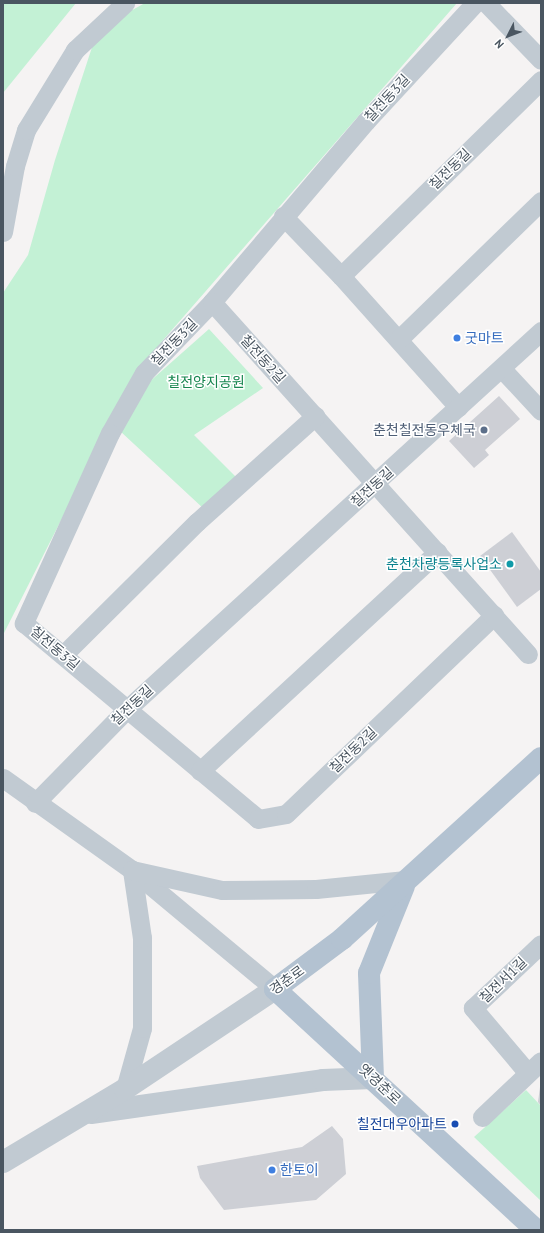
<!DOCTYPE html>
<html>
<head>
<meta charset="utf-8">
<style>
  body { margin:0 }
  #map { position:relative; width:544px; height:1233px; overflow:hidden; background:#f5f3f3; font-family:"PT Sans","Noto Sans KR",sans-serif }
  div>[style] { position:absolute }
  .green>* { inset:0; background:#c3f1d5 }
  .building>* { inset:0; background:#cdcfd5 }
  .minor>* { height:19px; margin:-9.5px; padding:0 9.5px; transform-origin:9.5px; border-radius:9.5px; background:#c1cad2 }
  .tertiary>* { height:22px; margin:-11px; padding:0 11px; transform-origin:11px; border-radius:11px; background:#c1cad2 }
  .primary>* { height:22px; margin:-11px; padding:0 11px; transform-origin:11px; border-radius:11px; background:#b3c2d1 }
  .dots>* { width:11px; height:11px; translate:-50% -50%; box-sizing:border-box; border:2px solid #fff; border-radius:50% }
  span { translate:-50% -50%; white-space:nowrap; text-align:center; line-height:1.15; -webkit-text-stroke:3px #fff; paint-order:stroke }
  .street-label { font-size:14px; color:#4a5661 }
  .shop-label { font-size:14px; color:#366cbe }
  .left { translate:0 -50%; text-align:left }
  .park-label { font-size:14px; color:#17864f }
  .service-label { font-size:14px; color:#4e5e75 }
  .right { translate:-100% -50%; text-align:right }
  .culture-label { font-size:14px; color:#0d838f }
  .transit-label { font-size:14px; color:#164399 }
  .frame { position:absolute; inset:0; border:4px solid #4a5661; pointer-events:none }
  .north { position:absolute; left:488px; top:16px; width:40px; height:40px; -webkit-text-stroke:3px #fff; paint-order:stroke; rotate:228deg; font-size:11px; font-weight:700; line-height:16px; text-align:center; color:#4a5661 }
  .north::after { content:''; display:block; margin:auto; width:14px; height:18px; background:#4a5661; clip-path:polygon(50% 0,100% 100%,50% 72%,0 100%) }
</style>
</head>
<body>
<div id="map">
  <div class="green">
    <i style="clip-path:polygon(3px 3px,76px 3px,3px 93px)"></i>
    <i style="clip-path:polygon(145px 3px,457px 3px,137px 370px,3px 635px,3px 293px,28px 255px,55px 160px,98px 29px)"></i>
    <i style="clip-path:polygon(209px 329px,263px 388px,194px 435px,237px 478px,204px 509px,120px 431px,139px 391px)"></i>
    <i style="clip-path:polygon(526px 1090px,541px 1106px,541px 1201px,474px 1137px)"></i>
  </div>
  <div class="building">
    <i style="clip-path:polygon(499px 396px,520px 419px,485px 450px,489px 455px,474px 468px,449px 441px)"></i>
    <i style="clip-path:polygon(512px 532px,541px 572px,541px 589px,517px 607px,480px 556px)"></i>
    <i style="clip-path:polygon(540px 1087px,541px 1087px,541px 1106px,538px 1102px)"></i>
    <i style="clip-path:polygon(332px 1126px,343px 1139px,346px 1174px,316px 1200px,224px 1210px,200px 1178px,197px 1166px,302px 1147px)"></i>
  </div>
  <div class="minor">
    <i style="left:475px;top:3px;width:161px;rotate:132.7deg"></i>
    <i style="left:366px;top:121px;width:238px;rotate:130.4deg"></i>
    <i style="left:212px;top:302px;width:98px;rotate:133.8deg"></i>
    <i style="left:144px;top:373px;width:69px;rotate:119.5deg"></i>
    <i style="left:110px;top:433px;width:209px;rotate:114.4deg"></i>
    <i style="left:24px;top:623px;width:305px;rotate:39.9deg"></i>
    <i style="left:258px;top:819px;width:28px;rotate:-10deg"></i>
    <i style="left:286px;top:814px;width:288px;rotate:-43.7deg"></i>
    <i style="left:486px;top:3px;width:79px;rotate:46deg"></i>
    <i style="left:283px;top:216px;width:83px;rotate:46deg"></i>
    <i style="left:341px;top:276px;width:176px;rotate:48.2deg"></i>
    <i style="left:3px;top:232px;width:67px;rotate:-79.7deg"></i>
    <i style="left:15px;top:166px;width:38px;rotate:-73deg"></i>
    <i style="left:26px;top:130px;width:94px;rotate:-58.5deg"></i>
    <i style="left:75px;top:50px;width:69px;rotate:-43.2deg"></i>
    <i style="left:341px;top:276px;width:280px;rotate:-44.4deg"></i>
    <i style="left:212px;top:302px;width:473px;rotate:48.1deg"></i>
    <i style="left:399px;top:339px;width:198px;rotate:-44.2deg"></i>
    <i style="left:502px;top:369px;width:57px;rotate:47.1deg"></i>
    <i style="left:63px;top:655px;width:189px;rotate:-44.8deg"></i>
    <i style="left:197px;top:522px;width:159px;rotate:-41.9deg"></i>
    <i style="left:200px;top:771px;width:323px;rotate:-42.7deg"></i>
    <i style="left:3px;top:778px;width:158px;rotate:35.5deg"></i>
    <i style="left:132px;top:870px;width:186px;rotate:39.8deg"></i>
    <i style="left:35px;top:803px;width:130px;rotate:-45.6deg"></i>
    <i style="left:126px;top:710px;width:562px;rotate:-42.4deg"></i>
    <i style="left:527px;top:1072px;width:84px;rotate:-130.2deg"></i>
    <i style="left:473px;top:1008px;width:93px;rotate:-43.3deg"></i>
    <i style="left:125px;top:1089px;width:63px;rotate:-74.4deg"></i>
    <i style="left:142px;top:1028px;width:90px;rotate:-90deg"></i>
    <i style="left:142px;top:938px;width:69px;rotate:-98.4deg"></i>
    <i style="left:132px;top:870px;width:92px;rotate:12.5deg"></i>
    <i style="left:222px;top:890px;width:94px;rotate:-0.6deg"></i>
    <i style="left:316px;top:889px;width:90px;rotate:-5.7deg"></i>
    <i style="left:482px;top:1117px;width:81px;rotate:-43.5deg"></i>
  </div>
  <div class="tertiary">
    <i style="left:91px;top:1113px;width:234px;rotate:-8.1deg"></i>
    <i style="left:323px;top:1080px;width:50px;rotate:-2.3deg"></i>
    <i style="left:3px;top:1162px;width:142px;rotate:-30.9deg"></i>
    <i style="left:125px;top:1089px;width:180px;rotate:-33.7deg"></i>
  </div>
  <div class="primary">
    <i style="left:373px;top:1078px;width:105px;rotate:-92.2deg"></i>
    <i style="left:369px;top:973px;width:94px;rotate:-68.1deg"></i>
    <i style="left:536px;top:1230px;width:355px;rotate:-137.3deg"></i>
    <i style="left:275px;top:989px;width:84px;rotate:-36.7deg"></i>
    <i style="left:342px;top:939px;width:269px;rotate:-42.3deg"></i>
  </div>
  <div class="dots">
    <i style="left:457px;top:338px;background:#3f7fe0"></i>
    <i style="left:484px;top:430px;background:#5c6f8a"></i>
    <i style="left:510px;top:564px;background:#0f9aa8"></i>
    <i style="left:455px;top:1124px;background:#1a4fb4"></i>
    <i style="left:272px;top:1170px;background:#3f7fe0"></i>
  </div>
  <div class="street-label">
    <span style="left:387px;top:98px;rotate:-47deg">칠전동3길</span>
    <span style="left:450px;top:169px;rotate:-44deg">칠전동길</span>
    <span style="left:174px;top:342px;rotate:-46deg">칠전동3길</span>
    <span style="left:263px;top:359px;rotate:48deg">칠전동2길</span>
    <span style="left:372px;top:487px;rotate:-42deg">칠전동길</span>
    <span style="left:55px;top:648px;rotate:40deg">칠전동3길</span>
    <span style="left:132px;top:705px;rotate:-43deg">칠전동길</span>
    <span style="left:353px;top:750px;rotate:-44deg">칠전동2길</span>
    <span style="left:287px;top:980px;rotate:-36deg">경춘로</span>
    <span style="left:503px;top:980px;rotate:-44deg">칠전서1길</span>
    <span style="left:380px;top:1084px;rotate:43deg">옛경춘로</span>
  </div>
  <div class="shop-label">
    <span class="left" style="left:465px;top:338px">굿마트</span>
    <span class="left" style="left:280px;top:1170px">한토이</span>
  </div>
  <div class="park-label">
    <span style="left:206px;top:382px">칠전양지공원</span>
  </div>
  <div class="service-label">
    <span class="right" style="left:476px;top:430px">춘천칠전동우체국</span>
  </div>
  <div class="culture-label">
    <span class="right" style="left:502px;top:564px">춘천차량등록사업소</span>
  </div>
  <div class="transit-label">
    <span class="right" style="left:447px;top:1124px">칠전대우아파트</span>
  </div>
  <div class="frame"></div>
  <div class="north">N</div>
</div>
</body>
</html>
